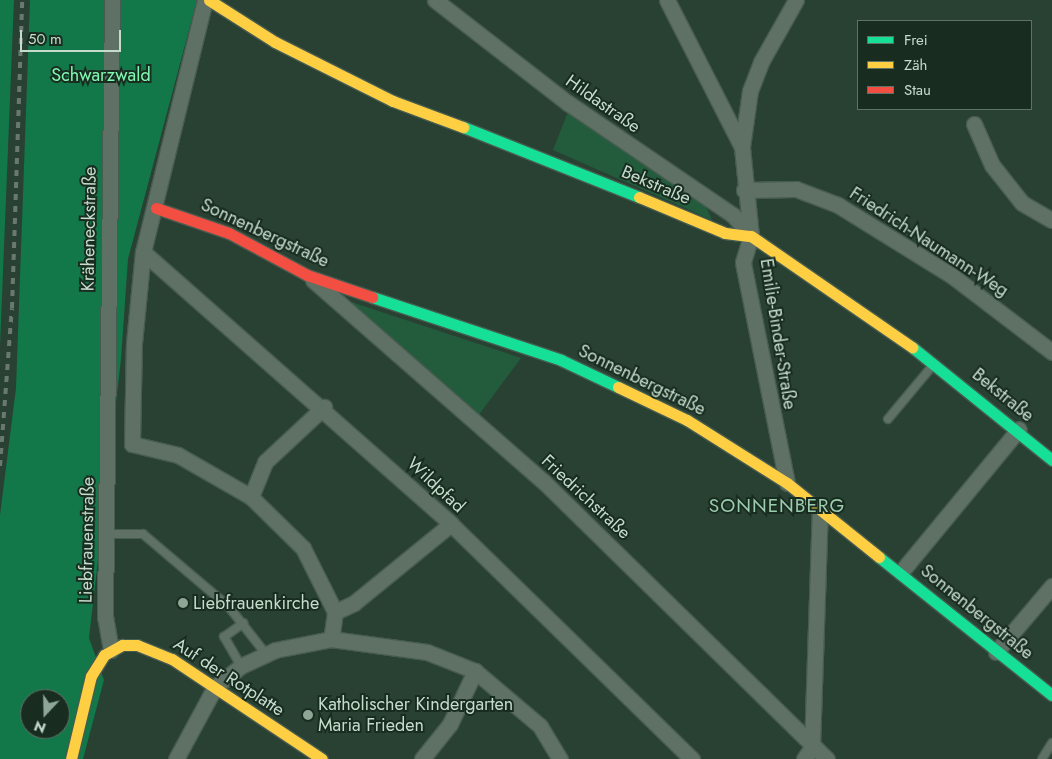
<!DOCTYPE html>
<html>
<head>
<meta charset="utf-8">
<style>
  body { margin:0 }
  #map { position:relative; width:1052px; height:759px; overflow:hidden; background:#294133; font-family:Jost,sans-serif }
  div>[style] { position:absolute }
  .green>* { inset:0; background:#225c3d }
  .forest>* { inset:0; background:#127749 }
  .roads { filter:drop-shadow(1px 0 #475c50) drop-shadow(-1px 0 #475c50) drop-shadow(0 1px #475c50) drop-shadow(0 -1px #475c50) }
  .lane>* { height:8px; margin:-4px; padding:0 4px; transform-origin:4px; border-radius:4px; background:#5f7065 }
  .street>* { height:15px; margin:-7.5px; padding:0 7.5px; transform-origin:7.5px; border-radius:7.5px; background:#5f7065 }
  .fast>* { height:11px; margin:-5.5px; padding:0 5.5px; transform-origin:5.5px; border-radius:5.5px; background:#16e098 }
  .slow>* { height:11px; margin:-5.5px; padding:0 5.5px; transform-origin:5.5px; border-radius:5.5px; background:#ffcf43 }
  .jam>* { height:11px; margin:-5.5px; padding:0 5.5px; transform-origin:5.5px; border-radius:5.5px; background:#f24e42 }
  .rail>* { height:4px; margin-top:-2px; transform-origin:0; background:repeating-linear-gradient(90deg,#69796f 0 6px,transparent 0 12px) }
  .dots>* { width:14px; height:14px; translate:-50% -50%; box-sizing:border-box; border:2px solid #192c20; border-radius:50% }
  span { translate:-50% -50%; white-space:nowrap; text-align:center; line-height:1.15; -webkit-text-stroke:4px #192c20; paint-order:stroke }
  .park-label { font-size:18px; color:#80f9b2 }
  .street-label { font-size:18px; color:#c5dccc }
  .poi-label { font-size:18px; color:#c5dccc }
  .left { translate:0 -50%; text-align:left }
  .neighbourhood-label { font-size:19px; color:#9ccbad; letter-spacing:1px }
  .legend { position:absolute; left:857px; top:20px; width:175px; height:90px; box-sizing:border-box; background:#192c20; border:1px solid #5e7265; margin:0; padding:6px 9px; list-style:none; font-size:15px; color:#c5dccc }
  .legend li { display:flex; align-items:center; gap:10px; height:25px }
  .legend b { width:25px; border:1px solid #5e7265 }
  .north { position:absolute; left:20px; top:689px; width:50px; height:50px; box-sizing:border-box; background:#192c20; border:1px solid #5e7265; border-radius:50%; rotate:201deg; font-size:14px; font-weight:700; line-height:20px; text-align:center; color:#c5dccc }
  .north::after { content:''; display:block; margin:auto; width:18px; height:22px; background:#8ea696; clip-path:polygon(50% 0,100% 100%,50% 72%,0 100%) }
  .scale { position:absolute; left:20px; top:30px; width:101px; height:22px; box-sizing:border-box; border:2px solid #c5dccc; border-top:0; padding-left:6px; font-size:15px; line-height:18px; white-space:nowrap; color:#c5dccc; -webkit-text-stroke:4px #192c20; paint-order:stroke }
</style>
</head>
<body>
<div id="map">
  <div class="green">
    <i style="clip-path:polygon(568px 112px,705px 204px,712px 220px,553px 150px)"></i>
    <i style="clip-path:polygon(342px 299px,521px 358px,478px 416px)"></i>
  </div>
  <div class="forest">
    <i style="clip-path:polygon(0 0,14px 0,0 346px)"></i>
    <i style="clip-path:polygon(evenodd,30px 0,197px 0,128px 259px,121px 359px,89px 638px,104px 680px,83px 759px,0 759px,0 515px,16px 388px,30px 0,30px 699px,60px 699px,60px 729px,30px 729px,30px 699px)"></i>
  </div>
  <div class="roads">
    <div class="lane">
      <i style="left:888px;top:419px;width:72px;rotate:-50.1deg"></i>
      <i style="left:106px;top:534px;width:37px"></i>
      <i style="left:143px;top:534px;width:113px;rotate:40.3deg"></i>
      <i style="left:229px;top:607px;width:60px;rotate:51.8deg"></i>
      <i style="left:241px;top:666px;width:34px;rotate:-120deg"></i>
      <i style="left:224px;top:637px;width:24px;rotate:-36deg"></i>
      <i style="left:1042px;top:759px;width:19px;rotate:-58deg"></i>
    </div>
    <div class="street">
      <i style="left:435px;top:0;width:168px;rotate:37.8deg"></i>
      <i style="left:568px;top:103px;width:199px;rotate:34.2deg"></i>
      <i style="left:733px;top:215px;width:28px;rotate:49deg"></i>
      <i style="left:667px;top:0;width:165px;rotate:63deg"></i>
      <i style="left:974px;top:124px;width:45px;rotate:66.3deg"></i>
      <i style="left:992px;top:165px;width:48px;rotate:51.7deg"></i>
      <i style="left:1022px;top:203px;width:34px;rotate:30deg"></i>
      <i style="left:744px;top:190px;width:52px;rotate:-1.1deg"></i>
      <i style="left:796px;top:189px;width:45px;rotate:20.9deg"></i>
      <i style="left:838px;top:205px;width:133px;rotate:31.8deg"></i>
      <i style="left:951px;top:275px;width:127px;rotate:37.3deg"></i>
      <i style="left:143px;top:252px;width:411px;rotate:41.4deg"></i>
      <i style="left:451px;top:524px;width:337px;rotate:44.3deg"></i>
      <i style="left:313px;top:280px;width:307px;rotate:41.2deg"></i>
      <i style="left:544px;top:482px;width:396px;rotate:44.4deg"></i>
      <i style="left:132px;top:444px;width:101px;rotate:-88.9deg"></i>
      <i style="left:134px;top:343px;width:91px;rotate:-84.4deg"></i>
      <i style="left:143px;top:252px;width:260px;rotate:-76.2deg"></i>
      <i style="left:132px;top:444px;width:47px;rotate:13.4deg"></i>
      <i style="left:178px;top:455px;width:84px;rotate:29.9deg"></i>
      <i style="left:251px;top:497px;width:73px;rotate:44.4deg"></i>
      <i style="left:303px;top:548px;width:72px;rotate:63.4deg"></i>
      <i style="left:335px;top:612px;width:27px;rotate:98deg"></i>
      <i style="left:787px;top:483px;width:225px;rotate:-101.3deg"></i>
      <i style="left:743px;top:262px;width:27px;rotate:-73deg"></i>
      <i style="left:751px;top:236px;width:89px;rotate:-95.8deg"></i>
      <i style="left:742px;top:147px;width:57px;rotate:-81.9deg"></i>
      <i style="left:750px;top:91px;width:31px;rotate:-69deg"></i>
      <i style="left:761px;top:62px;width:71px;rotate:-60.6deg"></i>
      <i style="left:251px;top:497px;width:38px;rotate:-68deg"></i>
      <i style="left:265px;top:462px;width:81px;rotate:-43deg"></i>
      <i style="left:901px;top:572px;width:185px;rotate:-50.5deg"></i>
      <i style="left:335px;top:612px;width:21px;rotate:-25deg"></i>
      <i style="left:354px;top:603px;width:125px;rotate:-39.2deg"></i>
      <i style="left:111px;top:650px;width:34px;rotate:-100deg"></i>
      <i style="left:105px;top:617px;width:617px;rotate:-89.35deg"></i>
      <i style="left:996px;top:652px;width:87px;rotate:-49.7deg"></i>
      <i style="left:176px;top:759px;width:82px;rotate:-61.6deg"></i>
      <i style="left:215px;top:687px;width:33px;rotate:-39deg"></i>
      <i style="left:241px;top:666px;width:38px;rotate:-25deg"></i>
      <i style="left:275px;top:650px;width:57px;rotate:-11.1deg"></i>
      <i style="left:331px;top:639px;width:97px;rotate:7.7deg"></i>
      <i style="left:427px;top:652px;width:52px;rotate:21.6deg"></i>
      <i style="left:475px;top:671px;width:85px;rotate:40.2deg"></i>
      <i style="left:540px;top:726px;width:39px;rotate:59deg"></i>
      <i style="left:422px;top:759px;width:45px;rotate:-51.3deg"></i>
      <i style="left:450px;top:724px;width:59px;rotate:-64.7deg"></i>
      <i style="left:804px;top:759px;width:14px;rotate:-56deg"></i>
      <i style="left:812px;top:747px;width:239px;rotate:-88.1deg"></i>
    </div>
    <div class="fast">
      <i style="left:463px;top:127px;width:189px;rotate:21.7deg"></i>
      <i style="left:372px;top:297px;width:199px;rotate:18.4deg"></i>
      <i style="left:561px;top:360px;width:63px;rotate:25.3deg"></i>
      <i style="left:912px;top:347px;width:180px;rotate:38.9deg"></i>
      <i style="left:879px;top:557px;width:221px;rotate:38.6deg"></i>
    </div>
    <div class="slow">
      <i style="left:209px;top:0;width:78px;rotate:32.5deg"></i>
      <i style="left:275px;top:42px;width:132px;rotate:26.6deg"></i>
      <i style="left:393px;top:101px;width:75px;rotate:20.4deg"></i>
      <i style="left:639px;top:197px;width:93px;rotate:22.7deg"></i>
      <i style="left:725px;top:233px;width:26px;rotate:7deg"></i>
      <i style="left:751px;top:236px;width:196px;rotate:34.6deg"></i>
      <i style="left:618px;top:387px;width:76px;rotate:25.6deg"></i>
      <i style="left:687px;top:420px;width:118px;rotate:32.2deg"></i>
      <i style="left:787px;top:483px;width:118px;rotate:38.8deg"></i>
      <i style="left:71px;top:759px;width:85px;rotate:-76.5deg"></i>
      <i style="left:91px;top:676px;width:25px;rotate:-58deg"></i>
      <i style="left:104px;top:655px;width:21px;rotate:-29deg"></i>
      <i style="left:122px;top:645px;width:15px"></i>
      <i style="left:137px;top:645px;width:38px;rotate:22deg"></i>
      <i style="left:172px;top:659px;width:180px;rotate:33.7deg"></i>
    </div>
    <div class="jam">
      <i style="left:156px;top:208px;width:77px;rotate:18.9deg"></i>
      <i style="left:229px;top:233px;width:89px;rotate:28.3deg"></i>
      <i style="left:307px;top:275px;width:69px;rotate:18.7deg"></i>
    </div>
  </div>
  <div class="rail">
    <i style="left:0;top:466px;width:158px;rotate:-85.7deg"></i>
    <i style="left:12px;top:308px;width:308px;rotate:-88.1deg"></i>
  </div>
  <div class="dots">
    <i style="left:183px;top:603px;background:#8ea696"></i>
    <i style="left:308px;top:715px;background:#8ea696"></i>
  </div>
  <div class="park-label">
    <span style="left:101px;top:75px">Schwarzwald</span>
  </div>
  <div class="street-label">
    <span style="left:603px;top:104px;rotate:35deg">Hildastraße</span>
    <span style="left:656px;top:185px;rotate:23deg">Bekstraße</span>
    <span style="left:89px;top:229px;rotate:-89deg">Kräheneckstraße</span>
    <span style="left:265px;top:233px;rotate:25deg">Sonnenbergstraße</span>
    <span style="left:929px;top:242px;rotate:33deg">Friedrich-Naumann-Weg</span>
    <span style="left:778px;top:334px;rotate:81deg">Emilie-Binder-Straße</span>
    <span style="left:642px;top:380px;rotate:26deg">Sonnenbergstraße</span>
    <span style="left:1003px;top:395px;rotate:39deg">Bekstraße</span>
    <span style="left:436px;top:485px;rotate:43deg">Wildpfad</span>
    <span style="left:586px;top:497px;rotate:43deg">Friedrichstraße</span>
    <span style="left:87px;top:540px;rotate:-89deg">Liebfrauenstraße</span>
    <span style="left:977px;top:612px;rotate:39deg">Sonnenbergstraße</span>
    <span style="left:229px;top:677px;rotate:33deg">Auf der Rotplatte</span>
  </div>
  <div class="poi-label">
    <span class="left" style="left:193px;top:603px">Liebfrauenkirche</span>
    <span class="left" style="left:318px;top:715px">Katholischer Kindergarten<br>Maria Frieden</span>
  </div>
  <div class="neighbourhood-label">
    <span style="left:777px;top:506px">SONNENBERG</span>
  </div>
  <ul class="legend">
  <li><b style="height:6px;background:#16e098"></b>Frei</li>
  <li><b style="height:6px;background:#ffcf43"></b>Zäh</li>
  <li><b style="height:6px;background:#f24e42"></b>Stau</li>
  </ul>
  <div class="north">N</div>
  <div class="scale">50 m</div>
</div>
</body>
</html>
